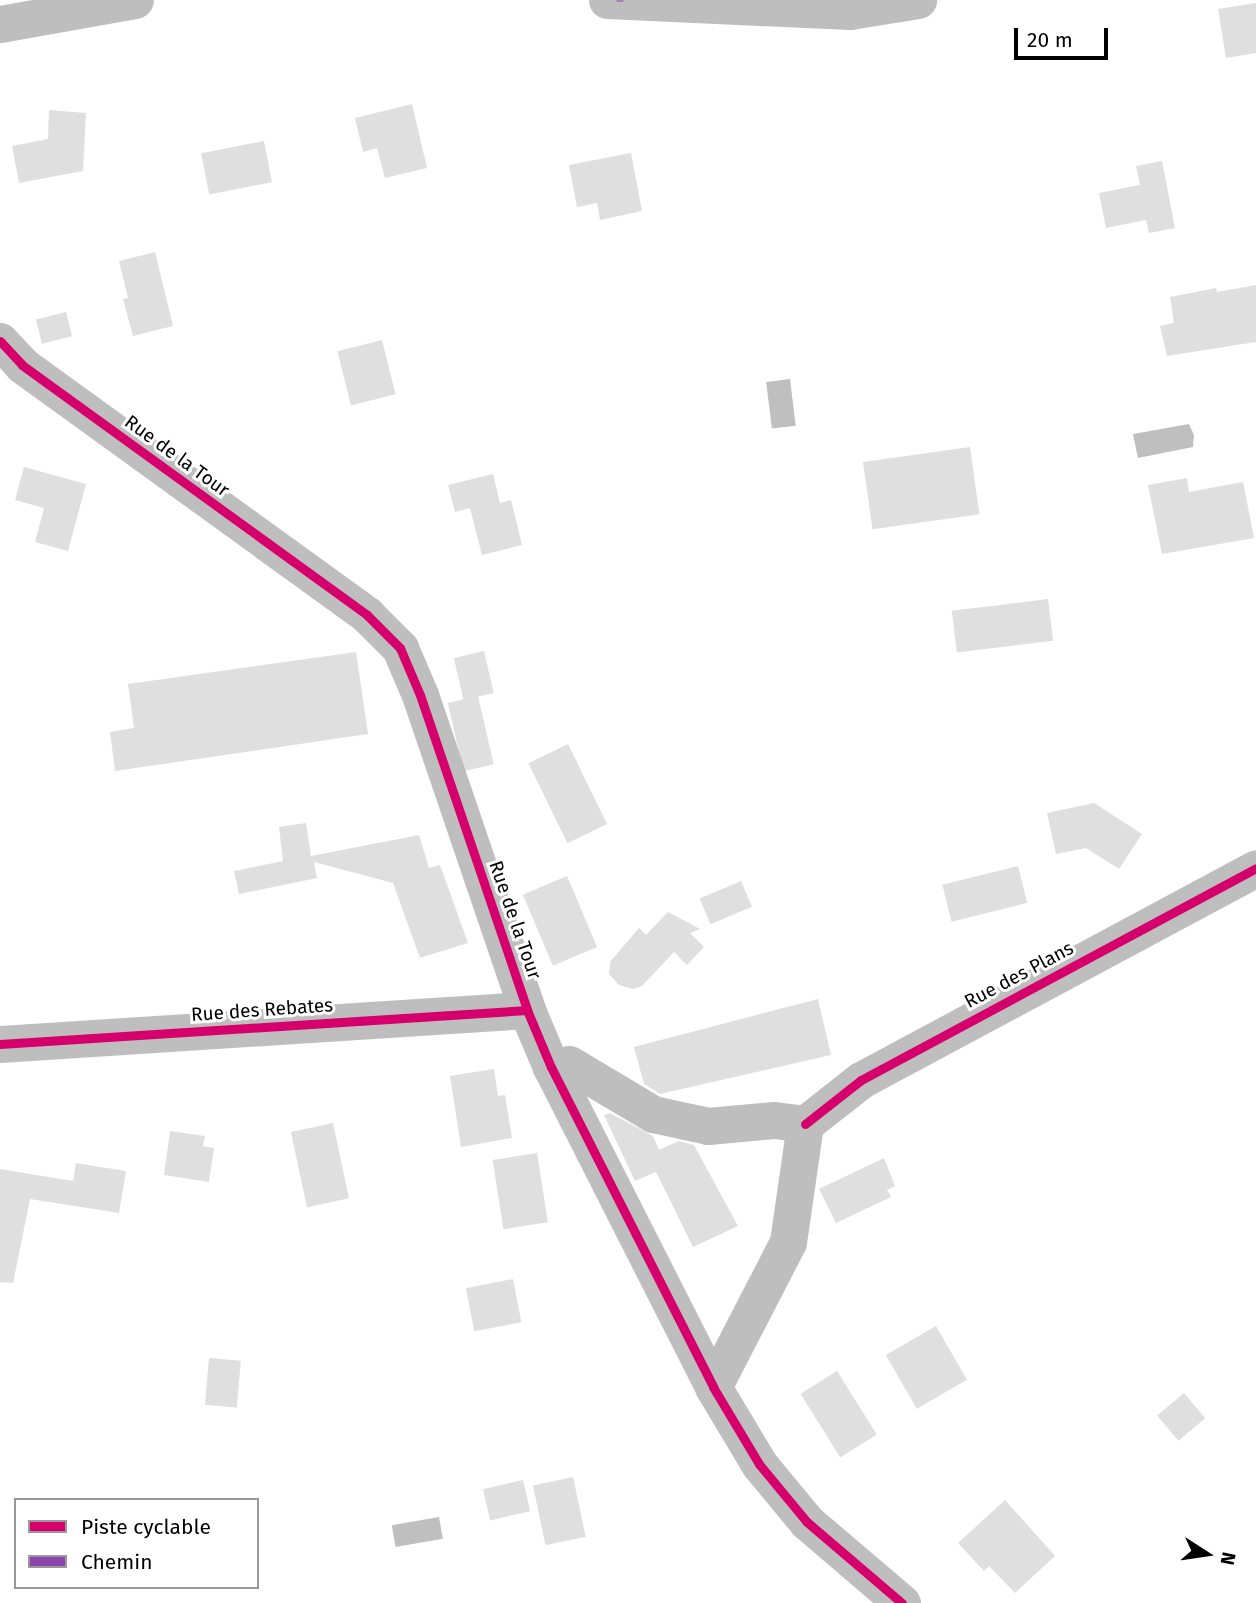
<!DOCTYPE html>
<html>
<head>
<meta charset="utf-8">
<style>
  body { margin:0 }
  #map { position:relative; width:1256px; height:1603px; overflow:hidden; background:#fff; font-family:"Fira Sans",sans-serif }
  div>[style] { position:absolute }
  .water>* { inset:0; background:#bfbfbf; transform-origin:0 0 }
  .building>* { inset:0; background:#dfdfdf; transform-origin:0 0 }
  .street>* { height:37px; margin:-18.5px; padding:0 18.5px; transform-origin:18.5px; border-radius:18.5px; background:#bebebe }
  .quiet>* { height:7px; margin-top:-3.5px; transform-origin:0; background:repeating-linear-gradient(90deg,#8e44ad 0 14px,transparent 0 21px) }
  .cycleway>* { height:9px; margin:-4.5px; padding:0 4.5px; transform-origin:4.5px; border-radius:4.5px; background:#d6006c }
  span { translate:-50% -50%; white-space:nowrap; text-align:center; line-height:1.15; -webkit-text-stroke:6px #fff; paint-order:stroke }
  .street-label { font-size:19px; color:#000 }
  .legend { position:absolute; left:14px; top:1498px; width:245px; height:91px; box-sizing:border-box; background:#fff; border:2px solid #999; margin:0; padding:9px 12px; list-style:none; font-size:21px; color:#000 }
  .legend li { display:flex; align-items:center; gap:14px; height:35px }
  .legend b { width:35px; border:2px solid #999 }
  .north { position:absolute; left:1172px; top:1519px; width:70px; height:70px; -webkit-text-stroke:5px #fff; paint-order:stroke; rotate:102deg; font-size:19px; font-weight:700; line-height:28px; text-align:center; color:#000 }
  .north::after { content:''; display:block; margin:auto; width:24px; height:32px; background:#000; clip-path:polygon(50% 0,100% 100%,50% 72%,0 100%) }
  .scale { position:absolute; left:1014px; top:28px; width:94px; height:32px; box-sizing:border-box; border:4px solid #000; border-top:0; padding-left:9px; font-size:21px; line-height:24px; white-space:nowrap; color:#000; -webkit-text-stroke:5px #fff; paint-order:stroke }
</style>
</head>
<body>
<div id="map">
  <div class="water">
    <i style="left:790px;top:379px;width:47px;height:24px;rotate:83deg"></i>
    <i style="clip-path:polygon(1189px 424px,1194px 435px,1193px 447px,1138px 458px,1133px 434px)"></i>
    <i style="left:439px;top:1517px;width:22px;height:48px;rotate:80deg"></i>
  </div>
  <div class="building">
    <i style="clip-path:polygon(1256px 3px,1256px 53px,1226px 58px,1218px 9px)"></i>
    <i style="clip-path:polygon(412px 104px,427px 168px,385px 178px,377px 148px,363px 152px,355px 118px)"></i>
    <i style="clip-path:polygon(49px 110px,86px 113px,83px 171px,19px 183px,12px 146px,48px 139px)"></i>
    <i style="left:264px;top:141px;width:42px;height:64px;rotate:79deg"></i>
    <i style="clip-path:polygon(631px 153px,642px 211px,600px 220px,597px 203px,577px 207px,569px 165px)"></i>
    <i style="clip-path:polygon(1162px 161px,1175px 228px,1149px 233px,1146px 220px,1106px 228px,1099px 193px,1140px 185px,1136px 166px)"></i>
    <i style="clip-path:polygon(155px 252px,173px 326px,133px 336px,123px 299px,128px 298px,119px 261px)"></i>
    <i style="clip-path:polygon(1256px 285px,1256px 342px,1167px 356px,1160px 326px,1174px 323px,1170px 297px,1216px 288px,1217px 292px)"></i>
    <i style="left:66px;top:312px;width:25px;height:31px;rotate:76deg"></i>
    <i style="left:382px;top:340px;width:56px;height:46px;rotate:76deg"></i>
    <i style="left:970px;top:447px;width:68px;height:108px;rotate:82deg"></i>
    <i style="clip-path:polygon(24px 467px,86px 484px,68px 551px,35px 542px,44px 508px,15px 500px)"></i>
    <i style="clip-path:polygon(493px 474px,500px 503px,511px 500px,522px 545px,482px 555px,470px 508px,455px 512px,448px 485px)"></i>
    <i style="clip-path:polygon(1187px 478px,1189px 492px,1243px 482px,1254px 538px,1162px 554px,1148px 485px)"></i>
    <i style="left:1048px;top:599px;width:42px;height:97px;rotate:83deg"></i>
    <i style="left:484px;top:651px;width:43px;height:31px;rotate:77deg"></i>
    <i style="clip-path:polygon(356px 652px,368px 734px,115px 771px,110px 732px,134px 728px,128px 684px)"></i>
    <i style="left:478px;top:696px;width:70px;height:31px;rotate:77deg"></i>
    <i style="left:568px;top:744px;width:89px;height:44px;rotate:64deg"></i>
    <i style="clip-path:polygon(1094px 803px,1142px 834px,1119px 869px,1086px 848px,1056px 854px,1047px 813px)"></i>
    <i style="clip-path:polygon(306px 823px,311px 856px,419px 835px,429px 868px,440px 865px,468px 943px,420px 958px,393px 883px,314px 862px,317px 878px,239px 894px,234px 871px,283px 861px,279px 827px)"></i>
    <i style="left:1018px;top:866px;width:38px;height:78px;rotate:76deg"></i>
    <i style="left:567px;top:876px;width:77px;height:48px;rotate:67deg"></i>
    <i style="left:741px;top:881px;width:28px;height:45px;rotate:67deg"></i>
    <i style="clip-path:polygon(668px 912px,700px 929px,690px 933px,704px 947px,687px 965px,674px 952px,642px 986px,633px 989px,619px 985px,609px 974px,610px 962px,639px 928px,646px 935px)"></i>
    <i style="clip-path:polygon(818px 999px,831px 1055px,660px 1094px,644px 1084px,634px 1047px)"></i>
    <i style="clip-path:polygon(494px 1069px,498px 1096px,505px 1095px,512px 1138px,461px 1147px,450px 1076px)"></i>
    <i style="clip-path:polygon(610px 1113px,653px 1136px,659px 1150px,679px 1141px,694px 1145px,738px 1226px,693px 1247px,656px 1172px,635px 1181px,604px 1115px)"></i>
    <i style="left:333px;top:1123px;width:77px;height:43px;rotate:78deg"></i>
    <i style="clip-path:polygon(170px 1131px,205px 1136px,203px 1146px,214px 1148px,209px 1182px,164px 1175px)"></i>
    <i style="left:537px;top:1153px;width:70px;height:45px;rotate:81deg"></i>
    <i style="clip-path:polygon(884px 1158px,895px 1186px,887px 1190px,891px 1197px,836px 1223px,819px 1189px)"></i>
    <i style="clip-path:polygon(76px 1163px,126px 1171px,119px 1213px,30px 1199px,13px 1283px,0 1282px,0 1169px,73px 1181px)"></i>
    <i style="left:513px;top:1279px;width:44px;height:48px;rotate:79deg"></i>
    <i style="left:936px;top:1326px;width:62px;height:58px;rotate:60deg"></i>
    <i style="left:209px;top:1358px;width:32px;height:47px;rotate:5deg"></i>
    <i style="left:837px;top:1371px;width:75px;height:43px;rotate:58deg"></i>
    <i style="left:1184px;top:1393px;width:33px;height:35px;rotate:50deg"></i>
    <i style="left:573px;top:1477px;width:61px;height:41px;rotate:78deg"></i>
    <i style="left:523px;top:1480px;width:32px;height:41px;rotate:77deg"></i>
    <i style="clip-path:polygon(1005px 1500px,1055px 1556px,1015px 1593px,989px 1566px,984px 1571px,958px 1543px)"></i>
  </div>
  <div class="street">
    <i style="left:607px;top:0;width:243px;rotate:2.6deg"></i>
    <i style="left:850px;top:11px;width:69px;rotate:-9.2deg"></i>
    <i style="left:0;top:24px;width:137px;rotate:-10.1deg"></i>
    <i style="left:0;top:341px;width:33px;rotate:47deg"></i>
    <i style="left:22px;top:365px;width:426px;rotate:35.9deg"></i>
    <i style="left:367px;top:615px;width:47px;rotate:45deg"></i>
    <i style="left:400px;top:648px;width:51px;rotate:66.9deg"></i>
    <i style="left:420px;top:695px;width:333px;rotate:71.2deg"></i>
    <i style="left:527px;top:1010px;width:62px;rotate:67.2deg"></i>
    <i style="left:551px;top:1067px;width:359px;rotate:63.1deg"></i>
    <i style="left:713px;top:1387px;width:90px;rotate:59.1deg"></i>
    <i style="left:759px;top:1464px;width:75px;rotate:50.4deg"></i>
    <i style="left:807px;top:1522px;width:125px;rotate:40.5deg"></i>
    <i style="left:0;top:1044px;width:528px;rotate:-3.69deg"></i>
    <i style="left:551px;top:1067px;width:18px;rotate:-9deg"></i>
    <i style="left:569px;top:1064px;width:98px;rotate:30.8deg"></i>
    <i style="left:653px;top:1114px;width:56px;rotate:12.3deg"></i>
    <i style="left:708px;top:1126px;width:66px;rotate:-5.2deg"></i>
    <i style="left:774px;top:1120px;width:31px;rotate:7deg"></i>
    <i style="left:805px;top:1124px;width:119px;rotate:98.2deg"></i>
    <i style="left:788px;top:1242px;width:163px;rotate:117.3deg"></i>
    <i style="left:805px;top:1124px;width:71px;rotate:-38.2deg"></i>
    <i style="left:861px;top:1080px;width:448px;rotate:-28.2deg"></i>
  </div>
  <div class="quiet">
    <i style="left:620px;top:1px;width:1px;rotate:-90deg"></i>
  </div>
  <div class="cycleway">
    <i style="left:0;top:341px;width:33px;rotate:47deg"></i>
    <i style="left:22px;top:365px;width:426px;rotate:35.9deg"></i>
    <i style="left:367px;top:615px;width:47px;rotate:45deg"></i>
    <i style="left:400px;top:648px;width:51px;rotate:66.9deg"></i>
    <i style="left:420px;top:695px;width:333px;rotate:71.2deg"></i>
    <i style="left:527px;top:1010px;width:62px;rotate:67.2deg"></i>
    <i style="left:551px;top:1067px;width:359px;rotate:63.1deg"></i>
    <i style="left:713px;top:1387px;width:90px;rotate:59.1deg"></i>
    <i style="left:759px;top:1464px;width:75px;rotate:50.4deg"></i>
    <i style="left:807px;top:1522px;width:125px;rotate:40.5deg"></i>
    <i style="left:0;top:1044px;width:528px;rotate:-3.69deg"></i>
    <i style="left:805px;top:1124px;width:71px;rotate:-38.2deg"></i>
    <i style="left:861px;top:1080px;width:448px;rotate:-28.2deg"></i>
  </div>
  <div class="street-label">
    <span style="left:177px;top:456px;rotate:36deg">Rue de la Tour</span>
    <span style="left:515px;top:920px;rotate:71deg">Rue de la Tour</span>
    <span style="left:1019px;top:975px;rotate:-28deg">Rue des Plans</span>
    <span style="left:262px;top:1010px;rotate:-4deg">Rue des Rebates</span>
  </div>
  <ul class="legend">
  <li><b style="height:9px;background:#d6006c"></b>Piste cyclable</li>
  <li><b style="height:9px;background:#8e44ad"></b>Chemin</li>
  </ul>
  <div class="north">N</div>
  <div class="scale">20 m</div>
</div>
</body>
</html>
